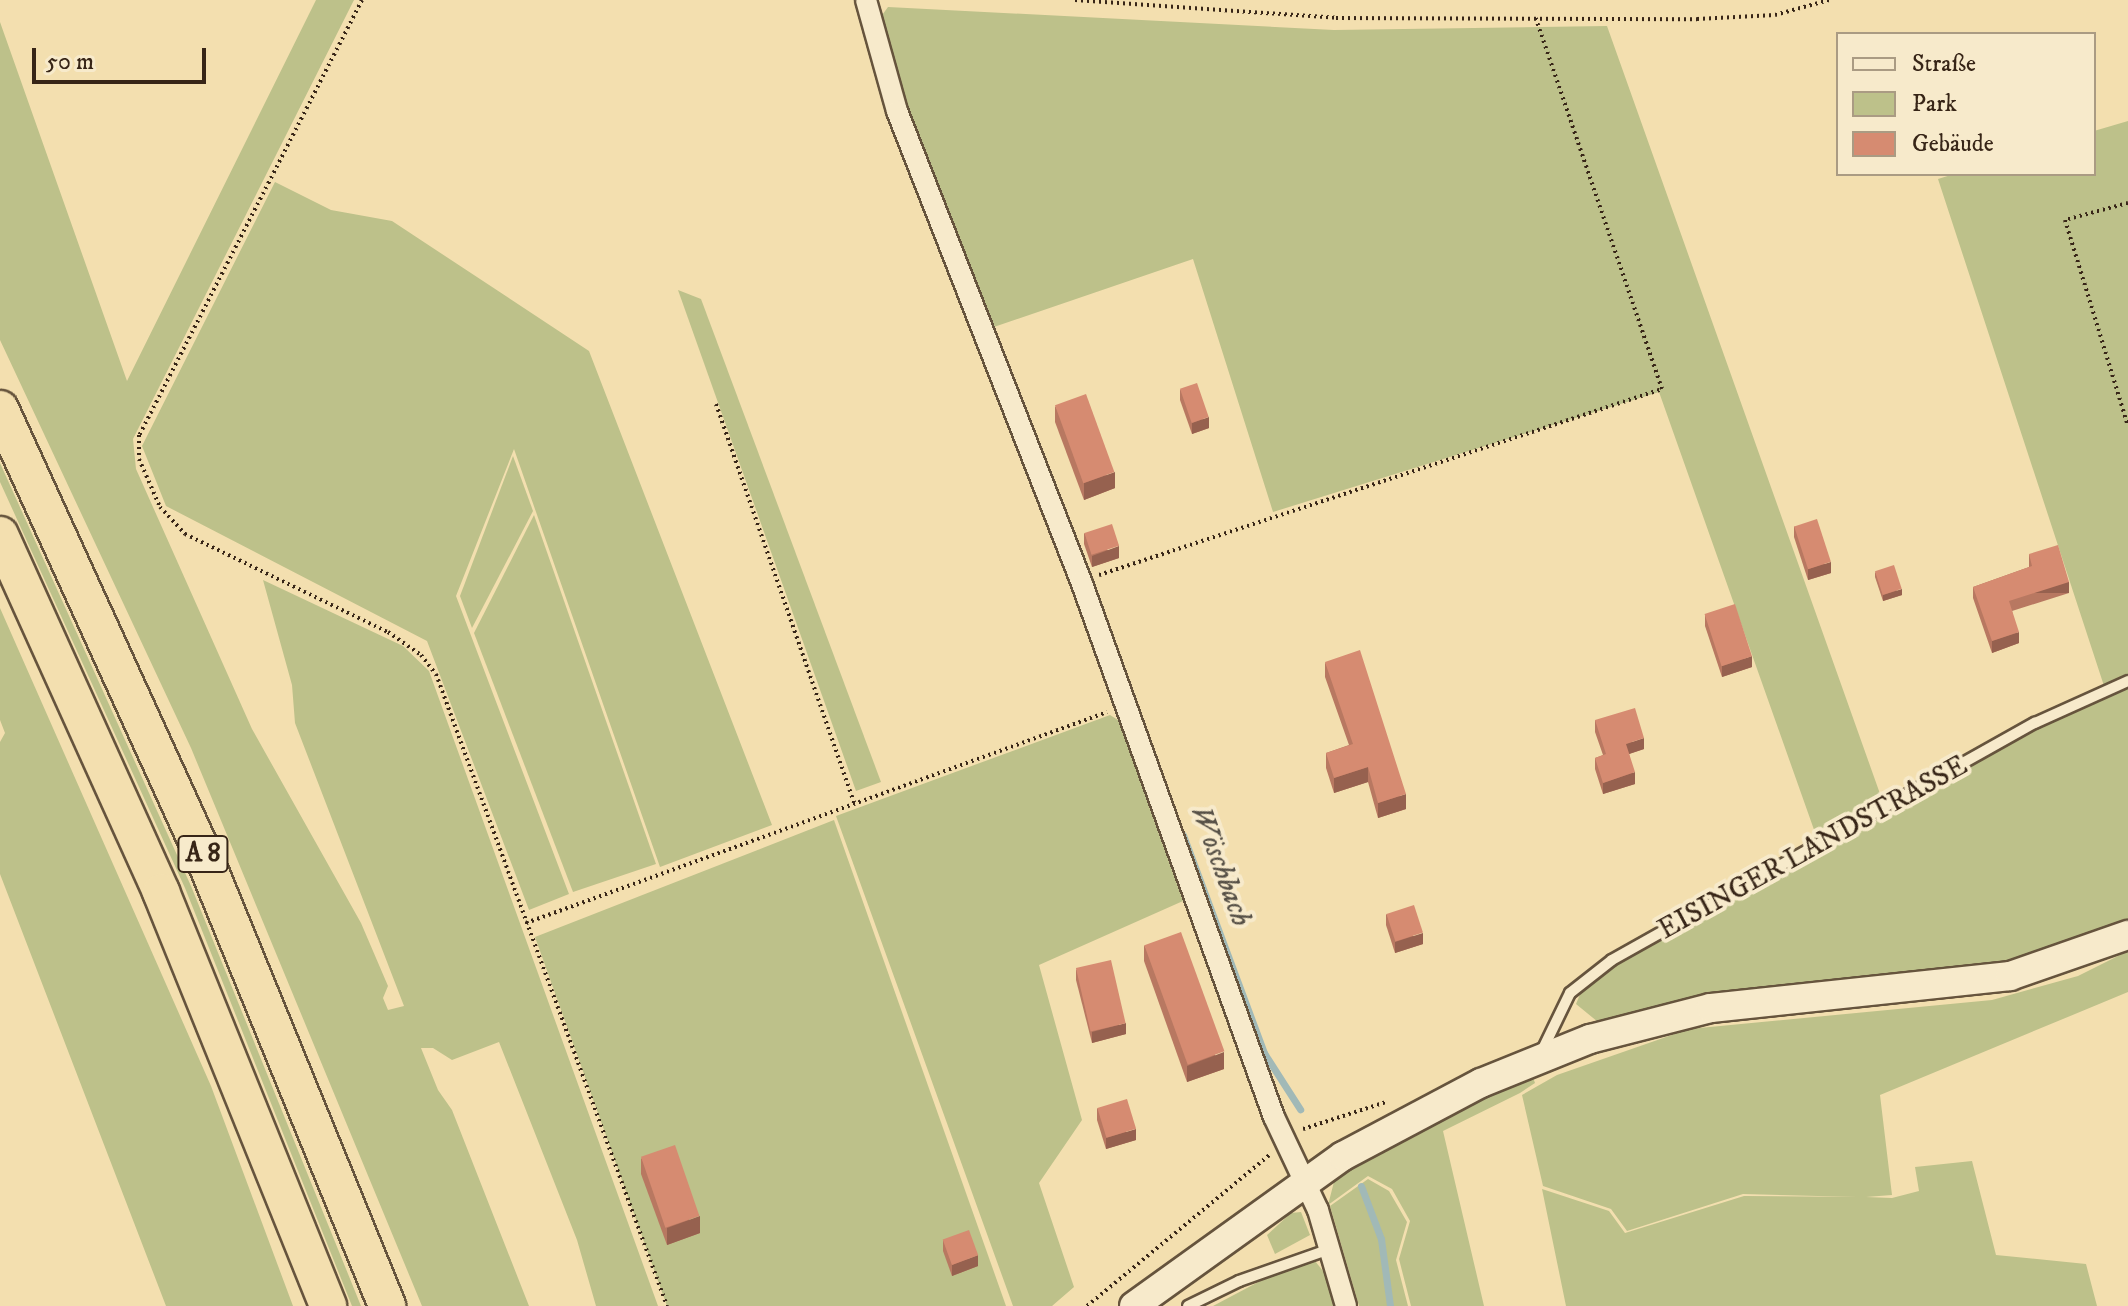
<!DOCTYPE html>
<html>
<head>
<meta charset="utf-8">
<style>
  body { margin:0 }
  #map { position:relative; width:2128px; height:1306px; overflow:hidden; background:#f3dfaf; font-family:"IM FELL DW Pica",serif }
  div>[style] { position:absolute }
  .green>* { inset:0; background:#bdc18a }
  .stream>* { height:7px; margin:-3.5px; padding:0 3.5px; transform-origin:3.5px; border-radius:3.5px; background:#a1b9b7 }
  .path>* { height:4px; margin-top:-2px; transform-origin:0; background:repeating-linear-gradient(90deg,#372517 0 2px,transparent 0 6px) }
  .roads { filter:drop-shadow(2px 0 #66543d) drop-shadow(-2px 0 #66543d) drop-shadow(0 2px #66543d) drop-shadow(0 -2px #66543d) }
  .service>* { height:10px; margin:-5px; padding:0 5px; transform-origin:5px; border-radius:5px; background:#f7eacb }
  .minor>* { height:20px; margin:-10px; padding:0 10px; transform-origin:10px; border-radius:10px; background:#f7eacb }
  .secondary>* { height:28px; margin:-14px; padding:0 14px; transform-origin:14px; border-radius:14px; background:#f7eacb }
  .motorway>* { height:36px; margin:-18px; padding:0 18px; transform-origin:18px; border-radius:18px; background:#f3dfaf }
  .wall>* { inset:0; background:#b87861 }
  .shaded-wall>* { inset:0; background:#96614f; transform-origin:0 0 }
  .building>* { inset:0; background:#d68b71; transform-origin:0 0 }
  span { translate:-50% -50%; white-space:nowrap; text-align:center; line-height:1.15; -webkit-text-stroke:8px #f7eacb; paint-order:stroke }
  .shield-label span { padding:2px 6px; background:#f7eacb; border:2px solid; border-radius:6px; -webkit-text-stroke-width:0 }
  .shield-label { font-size:26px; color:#372517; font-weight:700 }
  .street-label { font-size:28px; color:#372517 }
  .water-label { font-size:30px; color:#575147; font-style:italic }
  .legend { position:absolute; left:1836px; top:32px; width:260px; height:144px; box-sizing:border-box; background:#f7eacb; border:2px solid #aa9b83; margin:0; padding:10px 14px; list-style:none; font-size:24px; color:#372517 }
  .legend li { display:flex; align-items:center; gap:16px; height:40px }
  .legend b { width:40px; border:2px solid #aa9b83 }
  .scale { position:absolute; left:32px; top:48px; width:174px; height:36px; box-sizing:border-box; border:4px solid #372517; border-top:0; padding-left:10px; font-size:24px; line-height:28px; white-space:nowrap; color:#372517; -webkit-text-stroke:6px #f7eacb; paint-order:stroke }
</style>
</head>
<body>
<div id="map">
  <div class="green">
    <i style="clip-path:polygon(316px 0,354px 0,133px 439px,136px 469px,252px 729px,361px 923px,388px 986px,383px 998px,388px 1010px,404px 1006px,295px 723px,292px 685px,263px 580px,403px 646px,429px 671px,658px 1306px,596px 1306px,577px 1240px,499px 1042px,452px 1060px,433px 1048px,421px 1048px,438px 1090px,452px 1110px,529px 1306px,422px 1306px,191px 748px,0 340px,0 22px,127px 381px)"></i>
    <i style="clip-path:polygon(888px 7px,1334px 30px,1607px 26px,1884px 805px,1818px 841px,1659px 392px,1273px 512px,1193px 259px,988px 329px,903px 104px,880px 18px)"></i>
    <i style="clip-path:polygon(2128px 121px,2128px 921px,2003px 965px,1714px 995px,1598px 1022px,1576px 1004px,1586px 980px,2036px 725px,2106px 692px,1938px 179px,1954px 174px,2094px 174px,2094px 131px)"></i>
    <i style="clip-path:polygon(275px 182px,331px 210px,392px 221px,589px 351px,772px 825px,660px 867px,514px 449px,456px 596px,569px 894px,529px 910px,427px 641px,166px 506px,142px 446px)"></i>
    <i style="clip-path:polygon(678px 290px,701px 299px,881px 782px,856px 791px)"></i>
    <i style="clip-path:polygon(513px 456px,533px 511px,472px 628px,460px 596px)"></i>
    <i style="clip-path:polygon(0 463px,191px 886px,361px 1306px,352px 1306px,185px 888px,0 482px)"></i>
    <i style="clip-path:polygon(534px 515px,656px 864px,573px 892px,474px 633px)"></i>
    <i style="clip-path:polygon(0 608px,211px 1086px,293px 1306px,166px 1306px,0 874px,0 742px,5px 733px,0 720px)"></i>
    <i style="clip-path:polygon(1110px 715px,1118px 720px,1183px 901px,1039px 965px,1082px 1120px,1039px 1183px,1074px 1287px,1052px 1306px,1013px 1306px,836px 816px)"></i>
    <i style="clip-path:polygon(834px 820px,1006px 1306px,667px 1306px,535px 937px)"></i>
    <i style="clip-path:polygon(2128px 951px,2128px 992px,1880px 1095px,1892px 1195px,1866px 1197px,1892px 1198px,1919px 1191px,1915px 1167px,1972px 1161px,1996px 1255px,2086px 1264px,2097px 1306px,1566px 1306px,1542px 1189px,1609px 1211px,1625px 1233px,1744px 1196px,1858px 1197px,1743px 1194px,1627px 1231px,1611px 1209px,1543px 1186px,1522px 1095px,1557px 1075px,1689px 1029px,1992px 1000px,2078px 976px)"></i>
    <i style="clip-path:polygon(1531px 1072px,1535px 1083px,1520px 1093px,1443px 1131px,1484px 1306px,1411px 1306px,1399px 1259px,1410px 1221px,1392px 1189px,1368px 1176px,1328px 1205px,1335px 1178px,1417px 1124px)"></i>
    <i style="clip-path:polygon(1368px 1179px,1389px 1191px,1407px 1222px,1396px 1260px,1408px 1306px,1359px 1306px,1330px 1206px)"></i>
    <i style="clip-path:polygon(1301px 1212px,1310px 1235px,1275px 1254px,1267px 1235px,1291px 1213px)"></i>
    <i style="clip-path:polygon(1315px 1261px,1327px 1276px,1335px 1306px,1213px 1306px,1264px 1279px)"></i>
  </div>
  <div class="stream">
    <i style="left:1183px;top:835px;width:233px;rotate:69.6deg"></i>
    <i style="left:1264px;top:1053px;width:67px;rotate:57.3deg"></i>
    <i style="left:1361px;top:1186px;width:57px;rotate:69.3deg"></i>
    <i style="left:1381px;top:1239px;width:68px;rotate:82.3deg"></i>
  </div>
  <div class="path">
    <i style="left:362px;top:0;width:489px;rotate:117.1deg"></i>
    <i style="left:139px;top:435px;width:24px;rotate:90deg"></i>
    <i style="left:139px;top:459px;width:52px;rotate:66.4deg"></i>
    <i style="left:160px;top:507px;width:37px;rotate:47deg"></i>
    <i style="left:185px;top:534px;width:225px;rotate:25.8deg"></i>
    <i style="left:388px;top:632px;width:40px;rotate:34.9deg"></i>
    <i style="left:421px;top:655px;width:24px;rotate:52deg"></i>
    <i style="left:436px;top:674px;width:673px;rotate:69.92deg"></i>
    <i style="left:1075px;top:0;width:262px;rotate:3.9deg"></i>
    <i style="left:1336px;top:18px;width:361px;rotate:0.2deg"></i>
    <i style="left:1697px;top:19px;width:78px;rotate:-2.9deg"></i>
    <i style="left:1775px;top:15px;width:56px;rotate:-15.5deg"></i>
    <i style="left:2128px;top:203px;width:65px;rotate:164.9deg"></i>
    <i style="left:2065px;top:220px;width:215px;rotate:73deg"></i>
    <i style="left:716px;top:404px;width:422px;rotate:70.9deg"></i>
    <i style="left:1099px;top:575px;width:593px;rotate:-18.28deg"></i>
    <i style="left:1662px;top:389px;width:392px;rotate:-108.8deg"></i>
    <i style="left:526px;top:923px;width:618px;rotate:-19.96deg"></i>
    <i style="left:1303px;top:1129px;width:87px;rotate:-18deg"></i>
    <i style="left:1087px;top:1306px;width:239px;rotate:-39.6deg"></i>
  </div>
  <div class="roads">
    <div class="service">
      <i style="left:1540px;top:1055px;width:69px;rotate:-64.2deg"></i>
      <i style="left:1570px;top:993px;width:53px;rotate:-38.2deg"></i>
      <i style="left:1612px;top:960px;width:485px;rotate:-29.3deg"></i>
      <i style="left:2035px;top:723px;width:102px;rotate:-24.3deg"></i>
      <i style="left:1188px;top:1306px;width:57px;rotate:-26.1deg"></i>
      <i style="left:1239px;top:1281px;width:96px;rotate:-19.4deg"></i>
    </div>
    <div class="minor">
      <i style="left:866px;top:0;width:115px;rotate:74.4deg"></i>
      <i style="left:897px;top:111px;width:505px;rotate:68.62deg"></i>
      <i style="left:1081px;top:581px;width:570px;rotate:70.2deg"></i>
      <i style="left:1274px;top:1117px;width:103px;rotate:64.7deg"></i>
      <i style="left:1318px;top:1210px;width:100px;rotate:73.7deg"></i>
    </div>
    <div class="secondary">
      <i style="left:1134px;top:1306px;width:257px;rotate:-35.7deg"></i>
      <i style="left:1343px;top:1156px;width:156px;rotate:-27.9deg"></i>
      <i style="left:1481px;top:1083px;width:118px;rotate:-22deg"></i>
      <i style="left:1590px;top:1039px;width:125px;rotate:-14.4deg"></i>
      <i style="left:1711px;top:1008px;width:301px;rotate:-6.1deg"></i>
      <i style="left:2010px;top:976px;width:125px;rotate:-19.2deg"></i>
    </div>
    <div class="motorway">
      <i style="left:0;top:409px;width:492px;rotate:65.5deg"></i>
      <i style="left:204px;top:857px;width:485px;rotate:67.8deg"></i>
      <i style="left:0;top:535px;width:392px;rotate:65.7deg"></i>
      <i style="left:161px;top:892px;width:446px;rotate:68deg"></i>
    </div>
  </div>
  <div class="wall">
    <i style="clip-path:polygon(1180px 389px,1209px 428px,1192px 434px,1180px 400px)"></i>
    <i style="clip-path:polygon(1055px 406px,1115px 488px,1084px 500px,1055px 422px)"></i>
    <i style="clip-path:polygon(1794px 526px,1831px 573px,1808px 580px,1794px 537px)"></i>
    <i style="clip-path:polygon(1084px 533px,1119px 558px,1092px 567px,1084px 544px)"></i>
    <i style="clip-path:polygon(2029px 554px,2069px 593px,2012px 611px,2019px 643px,1992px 653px,1973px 598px,1973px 587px,2029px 567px)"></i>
    <i style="clip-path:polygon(1875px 572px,1902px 595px,1883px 601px,1875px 577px)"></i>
    <i style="clip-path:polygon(1705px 614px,1752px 667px,1722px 677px,1705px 626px)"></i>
    <i style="clip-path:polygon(1325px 662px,1406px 809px,1378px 818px,1368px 782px,1334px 793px,1326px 768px,1326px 753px,1349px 745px,1325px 677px)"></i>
    <i style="clip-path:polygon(1595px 720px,1644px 749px,1629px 754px,1635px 784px,1603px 794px,1595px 769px,1595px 758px,1603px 755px,1595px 732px)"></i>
    <i style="clip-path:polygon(1386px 914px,1423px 944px,1395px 953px,1386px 925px)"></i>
    <i style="clip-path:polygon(1144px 945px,1224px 1069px,1187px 1082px,1144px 961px)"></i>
    <i style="clip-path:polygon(1076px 969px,1126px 1034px,1092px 1043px,1076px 980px)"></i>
    <i style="clip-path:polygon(1097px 1108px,1136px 1140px,1106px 1149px,1097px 1120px)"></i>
    <i style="clip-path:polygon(641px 1158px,700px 1233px,667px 1245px,641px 1174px)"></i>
    <i style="clip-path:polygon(943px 1240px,978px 1266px,952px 1276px,943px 1251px)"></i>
  </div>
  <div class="shaded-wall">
    <i style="clip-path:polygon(1209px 417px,1209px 428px,1192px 434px,1192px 423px)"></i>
    <i style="clip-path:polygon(1115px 472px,1115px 488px,1084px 500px,1084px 483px)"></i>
    <i style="clip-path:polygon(1119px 546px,1119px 558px,1092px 567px,1092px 556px)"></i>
    <i style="clip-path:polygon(1831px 562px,1831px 573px,1808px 580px,1808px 569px)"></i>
    <i style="left:2069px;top:582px;width:11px;height:63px;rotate:90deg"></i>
    <i style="clip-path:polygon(1902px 589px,1902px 595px,1883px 601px,1883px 595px)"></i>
    <i style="clip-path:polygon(2019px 632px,2019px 643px,1992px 653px,1992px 641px)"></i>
    <i style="clip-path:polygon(1752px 656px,1752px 667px,1722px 677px,1722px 666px)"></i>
    <i style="clip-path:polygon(1644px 738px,1644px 749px,1626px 755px,1626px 744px)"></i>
    <i style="clip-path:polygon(1368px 767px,1368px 782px,1334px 793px,1334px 778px)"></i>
    <i style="clip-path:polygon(1635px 772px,1635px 784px,1603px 794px,1603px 783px)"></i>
    <i style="clip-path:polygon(1406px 794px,1406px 809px,1378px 818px,1378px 803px)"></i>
    <i style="clip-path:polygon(1423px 933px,1423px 944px,1395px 953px,1395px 942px)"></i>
    <i style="clip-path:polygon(1126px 1023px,1126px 1034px,1092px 1043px,1092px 1032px)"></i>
    <i style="clip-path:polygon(1224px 1052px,1224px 1069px,1187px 1082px,1187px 1066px)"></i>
    <i style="clip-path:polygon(1136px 1129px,1136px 1140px,1106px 1149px,1106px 1138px)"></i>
    <i style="clip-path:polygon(700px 1216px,700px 1233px,667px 1245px,667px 1228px)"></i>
    <i style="clip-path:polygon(978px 1255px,978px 1266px,952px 1276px,952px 1265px)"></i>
  </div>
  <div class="building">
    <i style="left:1197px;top:383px;width:36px;height:18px;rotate:71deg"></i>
    <i style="left:1086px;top:394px;width:83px;height:33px;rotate:70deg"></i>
    <i style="left:1817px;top:519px;width:45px;height:24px;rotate:72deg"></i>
    <i style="left:1112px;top:524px;width:23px;height:29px;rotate:72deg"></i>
    <i style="clip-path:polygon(2058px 545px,2069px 582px,2009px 601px,2019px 632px,1992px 641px,1973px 587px,2032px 566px,2029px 554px)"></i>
    <i style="left:1894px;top:565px;width:25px;height:20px;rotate:72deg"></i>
    <i style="left:1735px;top:604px;width:55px;height:32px;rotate:72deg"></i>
    <i style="clip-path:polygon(1360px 650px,1406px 794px,1378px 803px,1368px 767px,1334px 778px,1326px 753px,1353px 744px,1325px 662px)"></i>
    <i style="clip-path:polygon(1635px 708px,1644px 738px,1626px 744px,1635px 772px,1603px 783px,1595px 758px,1606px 754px,1595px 720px)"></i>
    <i style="left:1414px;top:905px;width:29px;height:29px;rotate:72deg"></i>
    <i style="left:1181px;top:932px;width:127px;height:39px;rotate:70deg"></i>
    <i style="left:1111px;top:960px;width:65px;height:36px;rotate:77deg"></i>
    <i style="left:1127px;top:1099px;width:31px;height:31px;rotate:73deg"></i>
    <i style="left:675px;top:1145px;width:75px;height:36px;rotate:71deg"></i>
    <i style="left:969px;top:1230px;width:27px;height:28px;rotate:70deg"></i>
  </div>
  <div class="shield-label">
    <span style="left:203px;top:854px">A 8</span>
  </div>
  <div class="street-label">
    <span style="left:1813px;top:848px;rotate:-29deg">EISINGER LANDSTRASSE</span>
  </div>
  <div class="water-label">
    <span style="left:1220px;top:866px;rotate:70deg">Wöschbach</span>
  </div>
  <ul class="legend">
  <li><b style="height:10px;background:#f7eacb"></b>Straße</li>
  <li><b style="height:22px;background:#bdc18a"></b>Park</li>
  <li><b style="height:22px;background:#d68b71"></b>Gebäude</li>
  </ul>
  <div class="scale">50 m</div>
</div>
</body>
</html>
